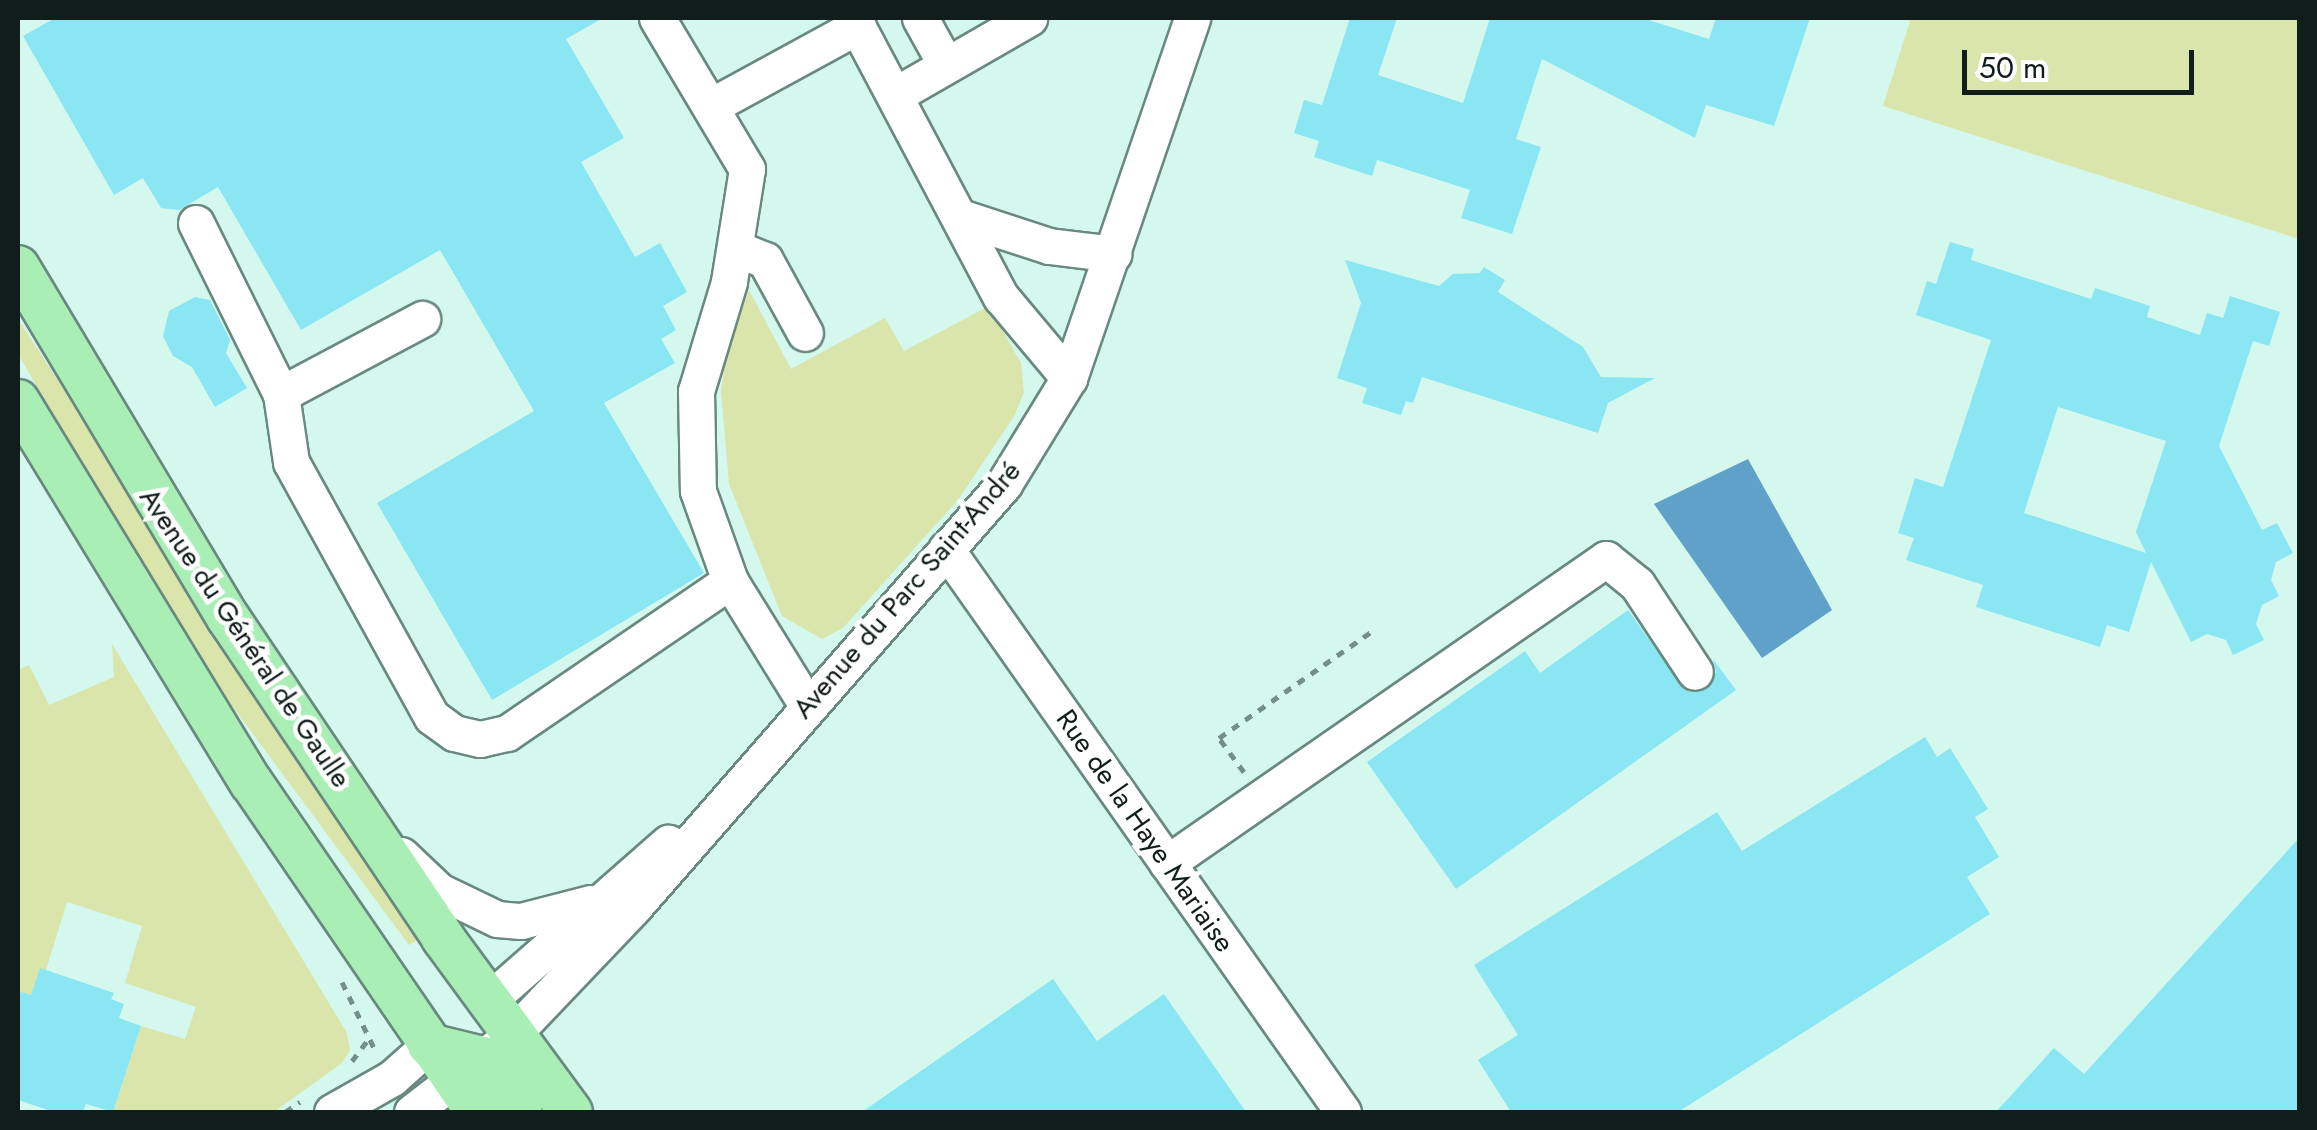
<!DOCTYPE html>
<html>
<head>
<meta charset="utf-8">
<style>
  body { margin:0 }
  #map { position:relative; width:2317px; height:1130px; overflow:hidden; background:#d5f8ee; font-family:Jost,sans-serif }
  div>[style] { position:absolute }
  .green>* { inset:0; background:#d9e5aa }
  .water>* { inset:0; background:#5fa1c9 }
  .building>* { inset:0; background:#89e6f2 }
  .path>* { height:5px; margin-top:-2.5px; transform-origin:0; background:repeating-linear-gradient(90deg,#758e87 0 8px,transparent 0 16px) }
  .roads { filter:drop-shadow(2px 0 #698980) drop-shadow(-2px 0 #698980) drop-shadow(0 2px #698980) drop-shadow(0 -2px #698980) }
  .minor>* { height:35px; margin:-17.5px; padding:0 17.5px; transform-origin:17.5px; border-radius:17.5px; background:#fff }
  .major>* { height:42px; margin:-21px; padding:0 21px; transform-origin:21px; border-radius:21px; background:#a9eeb5 }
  span { translate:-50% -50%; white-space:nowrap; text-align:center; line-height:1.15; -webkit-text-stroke:9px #fff; paint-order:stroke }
  .street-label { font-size:28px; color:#101d1a }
  .frame { position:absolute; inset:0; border:20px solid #101d1a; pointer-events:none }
  .scale { position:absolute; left:1962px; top:50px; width:232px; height:45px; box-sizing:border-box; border:5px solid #101d1a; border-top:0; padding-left:12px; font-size:30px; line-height:35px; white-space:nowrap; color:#101d1a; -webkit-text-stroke:8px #fff; paint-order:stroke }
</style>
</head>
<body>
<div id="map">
  <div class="green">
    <i style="clip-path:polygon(1911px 18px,2299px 18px,2299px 239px,1883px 106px)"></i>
    <i style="clip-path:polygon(749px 290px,791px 369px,885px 318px,904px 351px,989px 306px,1021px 363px,1024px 392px,1015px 415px,958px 500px,843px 628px,822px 639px,782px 616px,729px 484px,721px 391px,727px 348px)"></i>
    <i style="clip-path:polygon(18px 319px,421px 938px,409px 945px,193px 653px,18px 354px)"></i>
    <i style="clip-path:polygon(112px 644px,347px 1033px,350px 1050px,342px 1063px,274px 1112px,113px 1112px,141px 1026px,185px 1039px,196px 1007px,125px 983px,142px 926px,67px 902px,46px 970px,31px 995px,18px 991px,18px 670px,29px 665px,49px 705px,114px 677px)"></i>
  </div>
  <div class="water">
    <i style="clip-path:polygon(1748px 459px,1832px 610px,1762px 658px,1654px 504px)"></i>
  </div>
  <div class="building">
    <i style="clip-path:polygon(55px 18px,603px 18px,566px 39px,624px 138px,581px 162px,635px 257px,660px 243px,687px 292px,663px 306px,676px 330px,661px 339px,675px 363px,604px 403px,704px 573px,492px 700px,377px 503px,534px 411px,440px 250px,301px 330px,218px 187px,179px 210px,161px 208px,143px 178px,114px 195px,23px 36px)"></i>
    <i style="clip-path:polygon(1350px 18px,1397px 18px,1378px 75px,1463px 103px,1490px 18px,1642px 18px,1709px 39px,1716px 18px,1810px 18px,1774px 126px,1706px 105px,1695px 138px,1542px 59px,1516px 139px,1541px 147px,1512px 234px,1461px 218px,1470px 190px,1377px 160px,1372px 176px,1314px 157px,1319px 141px,1294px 133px,1304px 100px,1322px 105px)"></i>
    <i style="clip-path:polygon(evenodd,1950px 242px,1974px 249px,1971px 260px,2091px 299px,2095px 288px,2150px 306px,2147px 317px,2200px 335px,2207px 313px,2223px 318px,2230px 296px,2280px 312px,2269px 346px,2253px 341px,2219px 446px,2262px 530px,2277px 523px,2293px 553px,2276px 562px,2271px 580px,2279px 596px,2262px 605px,2256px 624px,2264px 640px,2233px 655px,2226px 640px,2207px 634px,2191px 642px,2151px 562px,2129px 632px,2107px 625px,2100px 647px,1976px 607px,1983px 585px,1906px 560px,1914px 538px,1898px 533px,1915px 478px,1943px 487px,1991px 340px,1916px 315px,1927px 281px,1936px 284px,1950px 242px,2058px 407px,2166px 441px,2136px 532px,2146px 553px,2024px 513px,2058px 407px)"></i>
    <i style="clip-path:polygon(1345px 260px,1439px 286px,1453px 274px,1480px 273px,1484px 267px,1505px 280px,1498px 292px,1583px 347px,1601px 377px,1655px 378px,1608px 403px,1598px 433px,1422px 377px,1413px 403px,1406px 401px,1401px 415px,1362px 403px,1367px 388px,1337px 378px,1361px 303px)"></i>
    <i style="clip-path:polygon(195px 297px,210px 300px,230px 340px,226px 353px,247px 388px,215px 407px,192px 367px,173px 356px,163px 336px,169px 311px)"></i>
    <i style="clip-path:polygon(1628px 610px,1685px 690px,1707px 689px,1716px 672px,1713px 659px,1736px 690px,1456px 889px,1367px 762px,1525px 651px,1540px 673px)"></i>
    <i style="clip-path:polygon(1925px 737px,1937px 757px,1950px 748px,1988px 809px,1975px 817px,1999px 857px,1967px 877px,1990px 914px,1678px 1112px,1511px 1112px,1478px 1060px,1518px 1035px,1474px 965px,1717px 812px,1742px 851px)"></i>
    <i style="clip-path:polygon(2300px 837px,2300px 1112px,1996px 1112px,2054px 1048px,2084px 1074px)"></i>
    <i style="clip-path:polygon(40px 968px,114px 993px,111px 999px,124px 1004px,119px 1018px,141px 1026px,113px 1112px,86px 1104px,83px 1112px,54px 1112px,18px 1100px,18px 991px,31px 995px)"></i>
    <i style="clip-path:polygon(1053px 979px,1097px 1041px,1164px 994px,1246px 1112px,862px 1112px)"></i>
  </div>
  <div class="path">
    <i style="left:1244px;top:772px;width:42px;rotate:-126.3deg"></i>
    <i style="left:1219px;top:738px;width:190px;rotate:-34.9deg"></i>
    <i style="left:342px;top:982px;width:73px;rotate:64.1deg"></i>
    <i style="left:352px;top:1061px;width:30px;rotate:-53deg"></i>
    <i style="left:285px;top:1112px;width:18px;rotate:-34deg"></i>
  </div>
  <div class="roads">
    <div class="minor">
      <i style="left:657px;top:18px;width:176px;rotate:59.2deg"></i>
      <i style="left:747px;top:169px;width:114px;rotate:99.1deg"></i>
      <i style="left:729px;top:282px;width:114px;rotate:106.8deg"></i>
      <i style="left:696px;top:391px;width:100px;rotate:88.9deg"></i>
      <i style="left:698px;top:491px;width:96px;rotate:70.4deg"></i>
      <i style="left:730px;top:581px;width:146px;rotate:58.2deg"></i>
      <i style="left:853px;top:18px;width:316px;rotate:62.1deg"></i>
      <i style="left:1001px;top:297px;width:106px;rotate:50deg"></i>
      <i style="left:920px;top:18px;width:54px;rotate:61deg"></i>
      <i style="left:895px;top:95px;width:155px;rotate:-29.9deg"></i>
      <i style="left:711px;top:106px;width:167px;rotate:-28.6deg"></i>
      <i style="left:960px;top:217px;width:94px;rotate:18deg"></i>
      <i style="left:1049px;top:246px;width:65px;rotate:7deg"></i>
      <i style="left:196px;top:223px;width:191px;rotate:63.6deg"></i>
      <i style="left:281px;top:394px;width:69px;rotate:81.6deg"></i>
      <i style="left:291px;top:462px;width:291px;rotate:61.1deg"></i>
      <i style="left:432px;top:717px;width:27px;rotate:36deg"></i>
      <i style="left:454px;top:733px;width:27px;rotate:13deg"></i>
      <i style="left:480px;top:739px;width:28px;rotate:-13deg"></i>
      <i style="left:507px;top:733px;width:270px;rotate:-34.3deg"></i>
      <i style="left:735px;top:248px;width:32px;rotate:22deg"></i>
      <i style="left:765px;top:260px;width:83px;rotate:61.3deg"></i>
      <i style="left:281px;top:394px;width:160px;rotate:-28deg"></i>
      <i style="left:946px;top:549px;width:689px;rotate:54.81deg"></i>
      <i style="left:401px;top:855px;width:52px;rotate:43.5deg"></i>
      <i style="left:439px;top:891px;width:64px;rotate:25.8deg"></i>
      <i style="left:497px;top:919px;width:24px;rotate:5deg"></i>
      <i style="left:521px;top:921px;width:71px;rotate:-14.6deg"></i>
      <i style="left:1167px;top:863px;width:534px;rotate:-34.7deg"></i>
      <i style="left:1606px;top:559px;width:40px;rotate:39deg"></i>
      <i style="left:1637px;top:584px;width:105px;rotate:56.6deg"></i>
      <i style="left:488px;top:1001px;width:240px;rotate:-41.3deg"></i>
      <i style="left:332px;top:1112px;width:69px;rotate:-29.5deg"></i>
      <i style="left:392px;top:1078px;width:50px;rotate:-41.7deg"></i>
      <i style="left:412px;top:1112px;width:128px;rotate:-37.7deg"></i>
      <i style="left:513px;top:1034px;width:175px;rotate:-46.4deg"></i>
      <i style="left:634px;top:907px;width:562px;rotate:-48.82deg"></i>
      <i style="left:1004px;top:484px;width:124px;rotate:-58.5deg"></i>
      <i style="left:1069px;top:378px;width:380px;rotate:-71.1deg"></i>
    </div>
    <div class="major">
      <i style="left:18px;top:267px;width:410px;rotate:59.1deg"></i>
      <i style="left:229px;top:619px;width:384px;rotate:56.1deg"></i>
      <i style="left:443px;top:938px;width:216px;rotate:53.7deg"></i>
      <i style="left:18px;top:401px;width:447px;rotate:58.6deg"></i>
      <i style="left:251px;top:782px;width:400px;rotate:55.6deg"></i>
      <i style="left:429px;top:1045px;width:56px;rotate:13.5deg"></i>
      <i style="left:483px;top:1058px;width:66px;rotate:54.9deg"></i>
    </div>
  </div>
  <div class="street-label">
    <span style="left:907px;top:590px;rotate:-49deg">Avenue du Parc Saint-André</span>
    <span style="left:245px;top:638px;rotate:56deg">Avenue du Général de Gaulle</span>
    <span style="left:1145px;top:831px;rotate:55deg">Rue de la Haye Mariaise</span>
  </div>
  <div class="frame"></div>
  <div class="scale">50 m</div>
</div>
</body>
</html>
